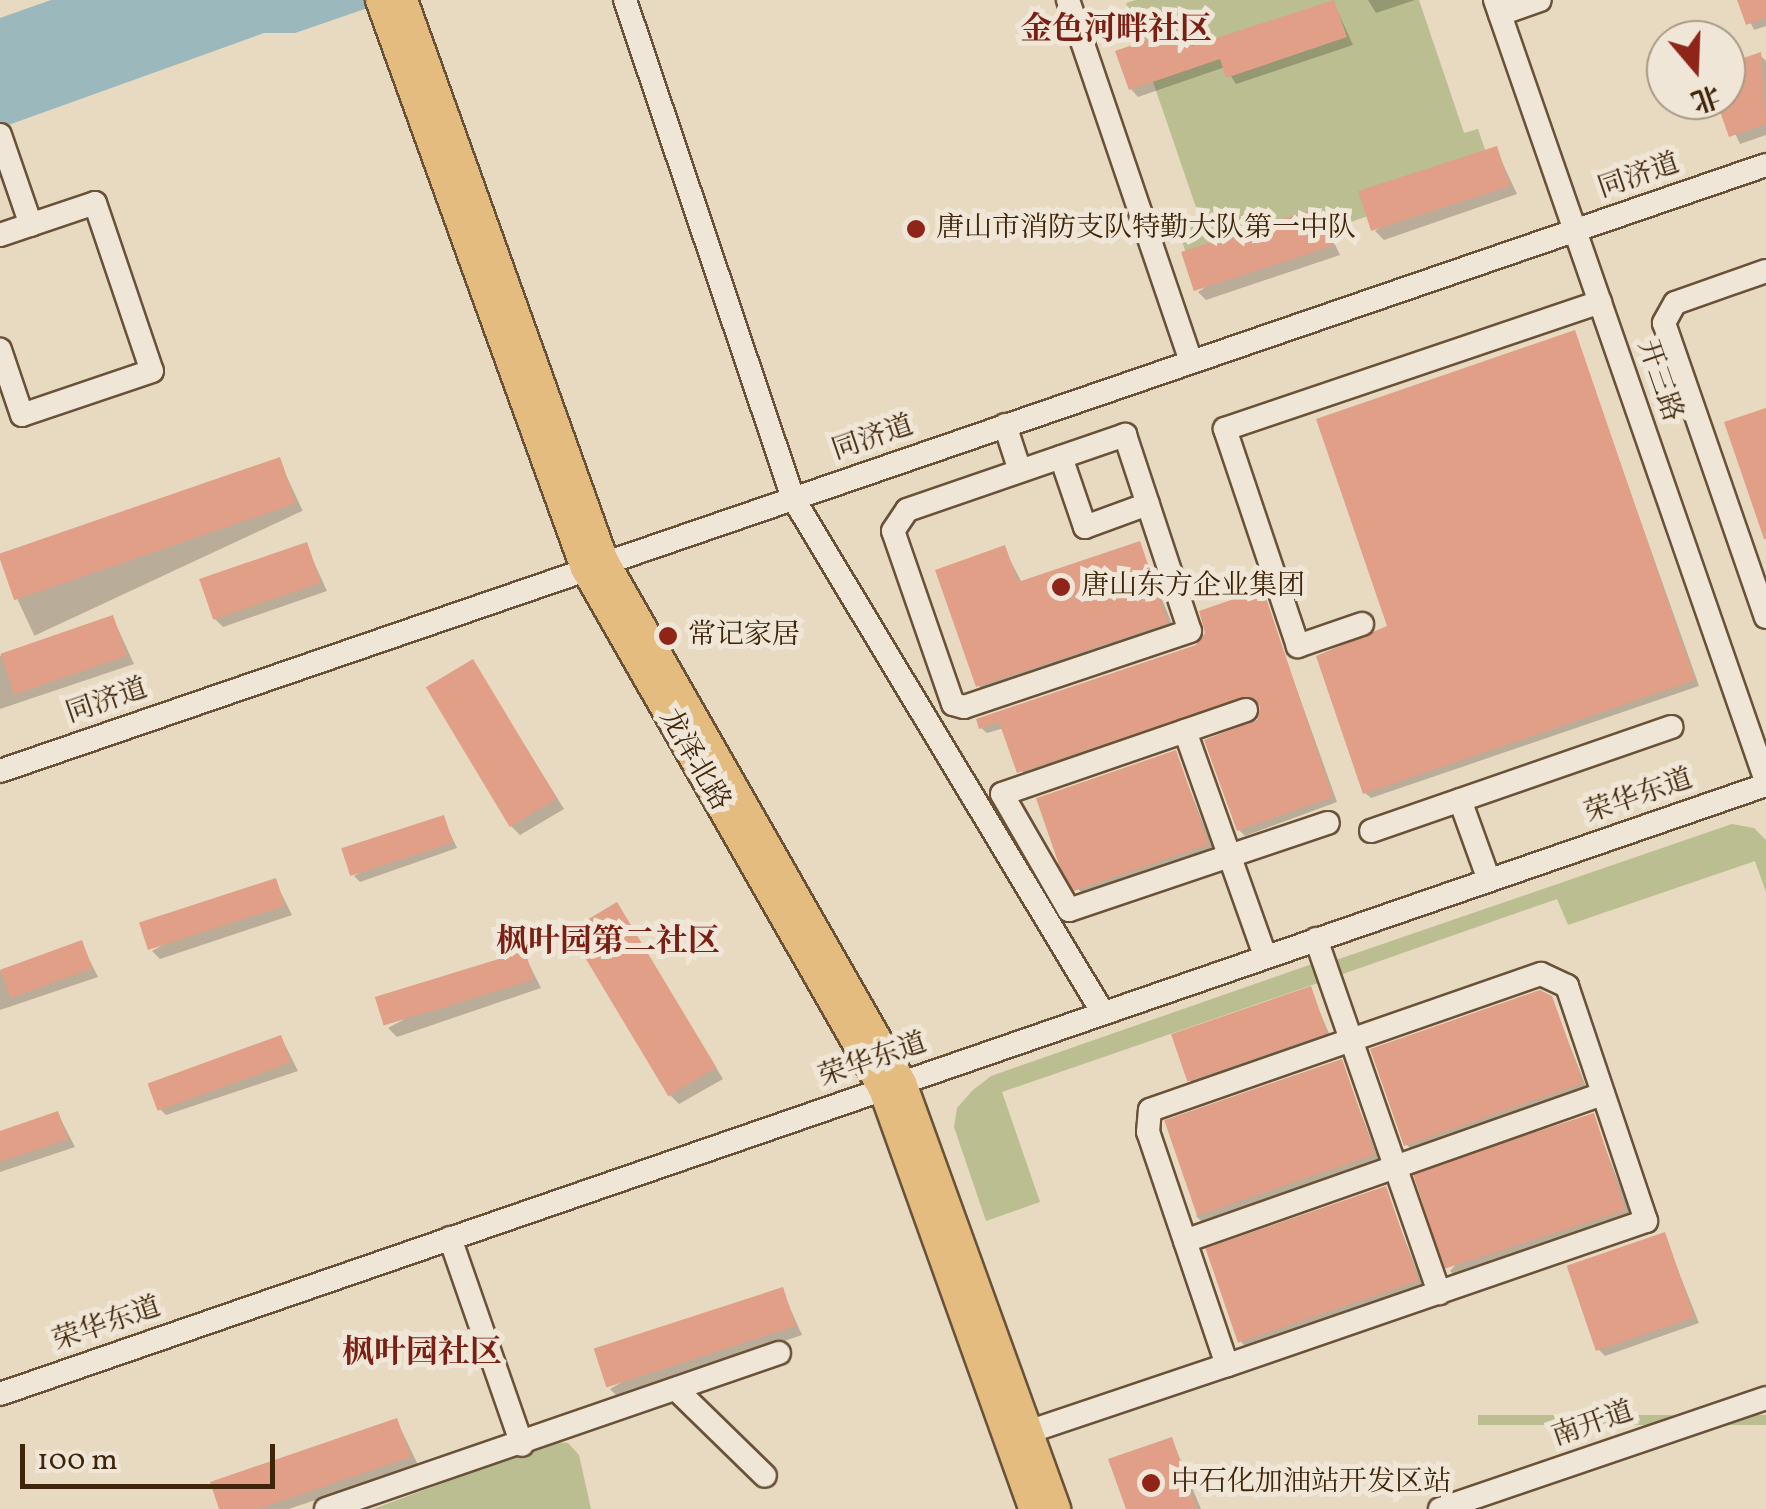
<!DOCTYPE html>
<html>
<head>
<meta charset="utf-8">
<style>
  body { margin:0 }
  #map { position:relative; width:1766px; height:1509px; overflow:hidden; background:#e8d9c1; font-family:Vollkorn,"Noto Serif SC",serif }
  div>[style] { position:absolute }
  .green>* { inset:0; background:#babe90; transform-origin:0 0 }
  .water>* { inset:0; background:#9bb8bc }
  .shadow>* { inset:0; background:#0003; transform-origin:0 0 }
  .building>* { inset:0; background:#e09f86; transform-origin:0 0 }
  .roads { filter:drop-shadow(2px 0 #695238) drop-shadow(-2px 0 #695238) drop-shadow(0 2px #695238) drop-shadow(0 -2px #695238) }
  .minor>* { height:22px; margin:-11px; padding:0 11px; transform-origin:11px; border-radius:11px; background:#f0e6d7 }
  .major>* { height:28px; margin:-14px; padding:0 14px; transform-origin:14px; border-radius:14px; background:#e4bc80 }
  .dots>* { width:28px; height:28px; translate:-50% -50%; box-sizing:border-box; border:5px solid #f0e6d7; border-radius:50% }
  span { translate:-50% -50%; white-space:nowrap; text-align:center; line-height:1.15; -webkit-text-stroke:10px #f0e6d7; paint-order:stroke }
  .street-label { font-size:28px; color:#3f250a }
  .poi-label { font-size:28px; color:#3f250a }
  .left { translate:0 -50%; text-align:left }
  .quarter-label { font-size:32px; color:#7a1f14; font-weight:700 }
  .north { position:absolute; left:1646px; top:20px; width:100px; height:100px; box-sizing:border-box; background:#f0e6d7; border:2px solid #a99985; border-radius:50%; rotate:161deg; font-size:28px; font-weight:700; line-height:40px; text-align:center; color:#3f250a }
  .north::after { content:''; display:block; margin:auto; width:35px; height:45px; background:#8f2418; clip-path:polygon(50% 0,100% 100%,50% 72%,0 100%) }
  .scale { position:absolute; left:20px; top:1444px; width:255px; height:45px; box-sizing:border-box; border:5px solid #3f250a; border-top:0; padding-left:12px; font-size:30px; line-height:35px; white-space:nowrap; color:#3f250a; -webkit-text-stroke:8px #f0e6d7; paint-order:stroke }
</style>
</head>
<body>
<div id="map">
  <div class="green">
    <i style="clip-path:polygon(1136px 0,1419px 0,1464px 133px,1478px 129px,1493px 173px,1194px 276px,1177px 227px,1200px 219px,1126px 3px)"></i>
    <i style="clip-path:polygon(1732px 824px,1754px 828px,1766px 840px,1766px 892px,1755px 861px,1568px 925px,1557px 899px,1340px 975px,1336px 960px)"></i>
    <i style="clip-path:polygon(1312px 964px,1318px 983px,1002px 1092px,1040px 1202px,986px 1221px,954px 1127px,957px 1108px,973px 1090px,991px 1076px)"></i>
    <i style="left:1766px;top:1415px;width:10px;height:288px;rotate:90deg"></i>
    <i style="clip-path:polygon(554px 1442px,568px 1443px,579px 1455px,591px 1509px,373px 1509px)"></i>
  </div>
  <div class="water">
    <i style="clip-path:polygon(51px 0,391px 0,295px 33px,264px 33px,0 128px,0 18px)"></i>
  </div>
  <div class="shadow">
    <i style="clip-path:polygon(1368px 0,1415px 0,1376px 13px)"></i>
    <i style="clip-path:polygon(1740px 0,1766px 0,1766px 26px,1754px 30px)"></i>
    <i style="clip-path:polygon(1333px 1px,1353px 45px,1236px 84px,1225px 67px,1138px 97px,1131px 89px,1184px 30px,1195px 48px)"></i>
    <i style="clip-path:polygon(1760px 55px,1766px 61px,1766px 135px,1740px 144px,1719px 100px,1726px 100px,1726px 67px)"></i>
    <i style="clip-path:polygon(1496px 149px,1517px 194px,1384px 240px,1375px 231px)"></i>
    <i style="clip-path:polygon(1319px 210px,1340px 255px,1206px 300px,1198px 292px)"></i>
    <i style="clip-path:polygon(1574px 333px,1699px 686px,1371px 798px,1365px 793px,1390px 627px)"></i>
    <i style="left:279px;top:460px;width:56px;height:296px;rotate:65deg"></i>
    <i style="clip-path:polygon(1139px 544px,1175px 631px,987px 694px,979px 686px,1004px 548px,1022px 583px)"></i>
    <i style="clip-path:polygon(306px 545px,327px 591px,223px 627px,215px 619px)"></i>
    <i style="clip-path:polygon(1262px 592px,1337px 802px,1245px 836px,1239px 830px,1263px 705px,1258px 700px,1025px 778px,1004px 728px,987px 733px,981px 728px,1196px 647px)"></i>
    <i style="clip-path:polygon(113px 618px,134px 664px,0 709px,0 656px)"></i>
    <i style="clip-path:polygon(473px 662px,564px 809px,520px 835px,510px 825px)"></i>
    <i style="clip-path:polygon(1175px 753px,1214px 850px,1083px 894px,1077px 888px)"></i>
    <i style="clip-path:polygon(443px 818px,457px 848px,360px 882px,354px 876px)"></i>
    <i style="clip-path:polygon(275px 881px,292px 915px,160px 959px,152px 951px)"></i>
    <i style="clip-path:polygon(617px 905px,723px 1079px,679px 1104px,669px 1094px)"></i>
    <i style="clip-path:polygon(81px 943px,98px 977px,0 1010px,0 971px)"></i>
    <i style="clip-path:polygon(524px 954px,541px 988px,397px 1037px,388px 1028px)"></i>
    <i style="clip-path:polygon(1310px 989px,1331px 1038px,1195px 1086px,1189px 1080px)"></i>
    <i style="clip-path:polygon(1551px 998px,1587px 1089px,1412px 1150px,1406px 1144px)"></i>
    <i style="clip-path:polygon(281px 1037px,298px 1071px,166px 1115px,158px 1107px)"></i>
    <i style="clip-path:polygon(1341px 1062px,1379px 1160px,1202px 1222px,1196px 1216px)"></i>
    <i style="clip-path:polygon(58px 1114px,75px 1147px,0 1172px,0 1133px)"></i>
    <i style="clip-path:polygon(1593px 1116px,1631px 1215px,1456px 1277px,1450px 1271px)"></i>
    <i style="clip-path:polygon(1385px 1189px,1423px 1286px,1247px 1348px,1241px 1342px)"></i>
    <i style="clip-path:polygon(1664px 1235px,1699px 1323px,1605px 1356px,1599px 1350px)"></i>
    <i style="clip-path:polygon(782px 1290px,802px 1335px,618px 1397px,610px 1389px)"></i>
    <i style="clip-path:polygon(397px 1421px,418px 1465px,289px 1509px,222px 1509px)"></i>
    <i style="clip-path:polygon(1172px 1440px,1201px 1509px,1128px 1509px)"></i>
  </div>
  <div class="building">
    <i style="clip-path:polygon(1334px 0,1347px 37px,1226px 78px,1220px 59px,1129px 90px,1115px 51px,1185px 27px,1192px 46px)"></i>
    <i style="clip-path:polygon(1737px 0,1766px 0,1766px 18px,1746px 25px)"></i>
    <i style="clip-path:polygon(1761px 52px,1766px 124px,1729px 137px,1716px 100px,1726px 100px,1726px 64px)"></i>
    <i style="left:1497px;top:146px;width:42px;height:146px;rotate:72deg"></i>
    <i style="left:1320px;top:207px;width:41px;height:146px;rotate:72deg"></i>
    <i style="clip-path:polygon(1575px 330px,1695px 680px,1363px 794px,1316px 656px,1387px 626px,1316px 419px)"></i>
    <i style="clip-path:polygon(1766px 408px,1766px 539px,1764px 539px,1724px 422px)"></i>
    <i style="left:280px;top:457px;width:49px;height:298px;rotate:71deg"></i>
    <i style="clip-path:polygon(1140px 541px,1168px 623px,976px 687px,935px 570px,1005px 545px,1018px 582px)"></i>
    <i style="left:307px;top:542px;width:43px;height:114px;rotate:71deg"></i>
    <i style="clip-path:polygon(1263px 589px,1333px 797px,1237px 831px,1204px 740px,1257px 720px,1260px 706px,1250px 696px,1017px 773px,999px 722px,979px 729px,976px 719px,1196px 645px,1205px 633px,1199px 611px)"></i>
    <i style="left:113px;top:615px;width:43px;height:119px;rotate:71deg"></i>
    <i style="left:473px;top:659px;width:163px;height:55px;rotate:59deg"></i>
    <i style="left:1176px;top:750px;width:100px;height:148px;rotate:71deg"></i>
    <i style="left:444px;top:815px;width:29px;height:108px;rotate:72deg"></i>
    <i style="left:276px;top:878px;width:29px;height:144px;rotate:72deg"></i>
    <i style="left:617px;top:902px;width:193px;height:56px;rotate:59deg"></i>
    <i style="left:82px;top:940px;width:30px;height:87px;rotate:70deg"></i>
    <i style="left:525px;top:951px;width:30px;height:157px;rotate:73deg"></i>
    <i style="left:1311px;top:986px;width:50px;height:148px;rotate:71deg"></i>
    <i style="clip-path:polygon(1540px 990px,1552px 996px,1583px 1083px,1404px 1146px,1370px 1049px)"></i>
    <i style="left:281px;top:1035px;width:29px;height:142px;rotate:70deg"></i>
    <i style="left:1342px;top:1059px;width:101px;height:188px;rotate:71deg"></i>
    <i style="clip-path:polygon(58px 1111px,68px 1139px,0 1162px,0 1131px)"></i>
    <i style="left:1594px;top:1113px;width:102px;height:191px;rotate:72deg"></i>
    <i style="left:1386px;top:1186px;width:100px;height:191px;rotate:71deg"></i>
    <i style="left:1665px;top:1232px;width:90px;height:104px;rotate:71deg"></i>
    <i style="left:783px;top:1287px;width:41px;height:199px;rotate:72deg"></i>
    <i style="clip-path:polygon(397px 1418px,411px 1457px,258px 1509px,219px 1509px,210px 1482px)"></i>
    <i style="clip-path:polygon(1172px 1437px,1197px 1509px,1126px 1509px,1108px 1459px)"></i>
  </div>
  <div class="roads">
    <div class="minor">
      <i style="left:625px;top:0;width:526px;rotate:71.36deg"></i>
      <i style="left:793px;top:498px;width:601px;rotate:58.95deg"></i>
      <i style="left:1068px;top:0;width:381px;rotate:71.2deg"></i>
      <i style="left:1495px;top:0;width:827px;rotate:70.86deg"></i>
      <i style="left:1500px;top:14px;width:42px;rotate:-19.3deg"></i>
      <i style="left:0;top:135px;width:95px;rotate:71deg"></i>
      <i style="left:0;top:235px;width:100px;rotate:-18.6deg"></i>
      <i style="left:95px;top:203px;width:177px;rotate:71.3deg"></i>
      <i style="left:152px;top:371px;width:137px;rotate:161.3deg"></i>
      <i style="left:22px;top:415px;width:69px;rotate:-108.7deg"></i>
      <i style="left:1766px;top:271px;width:96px;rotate:160.6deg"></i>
      <i style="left:1675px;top:303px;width:23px;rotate:119deg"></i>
      <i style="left:1664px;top:323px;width:311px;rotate:70.9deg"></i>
      <i style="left:1005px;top:425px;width:48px;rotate:71.9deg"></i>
      <i style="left:1125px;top:435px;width:206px;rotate:71.7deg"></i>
      <i style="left:1190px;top:631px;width:238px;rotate:161.4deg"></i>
      <i style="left:964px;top:707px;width:11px;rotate:-165deg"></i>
      <i style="left:953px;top:704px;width:183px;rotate:-109.1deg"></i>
      <i style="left:893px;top:531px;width:25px;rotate:-56deg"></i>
      <i style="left:907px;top:510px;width:231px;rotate:-19deg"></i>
      <i style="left:1061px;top:457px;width:74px;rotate:71.1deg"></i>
      <i style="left:1085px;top:527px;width:67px;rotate:-20.1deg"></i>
      <i style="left:1362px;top:624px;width:68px;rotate:161deg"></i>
      <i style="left:1298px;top:646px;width:229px;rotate:-108.6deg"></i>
      <i style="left:1225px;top:429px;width:396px;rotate:-18.7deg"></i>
      <i style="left:1246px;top:710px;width:258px;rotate:161deg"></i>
      <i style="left:1002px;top:794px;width:134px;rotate:60deg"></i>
      <i style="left:1069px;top:910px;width:273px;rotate:-18.6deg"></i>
      <i style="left:1185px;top:731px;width:239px;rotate:70.4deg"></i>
      <i style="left:0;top:771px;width:1867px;rotate:-18.94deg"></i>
      <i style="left:1460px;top:800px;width:85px;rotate:70.1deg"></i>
      <i style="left:1371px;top:831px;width:318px;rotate:-19.1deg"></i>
      <i style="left:1316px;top:939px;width:375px;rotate:70.8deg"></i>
      <i style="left:1541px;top:974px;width:29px;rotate:25deg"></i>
      <i style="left:1567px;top:986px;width:248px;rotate:71.4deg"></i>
      <i style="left:1646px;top:1221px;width:443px;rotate:161deg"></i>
      <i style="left:1227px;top:1365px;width:246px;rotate:-108.7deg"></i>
      <i style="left:1148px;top:1132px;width:22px;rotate:-85deg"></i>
      <i style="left:1150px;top:1110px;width:414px;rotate:-19.2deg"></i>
      <i style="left:450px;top:1238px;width:219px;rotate:70.8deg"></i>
      <i style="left:1185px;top:1241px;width:443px;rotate:-19.4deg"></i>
      <i style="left:676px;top:1389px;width:124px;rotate:44.3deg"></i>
      <i style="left:0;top:1394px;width:1868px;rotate:-19.03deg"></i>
      <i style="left:1028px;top:1432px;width:210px;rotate:-18.6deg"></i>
      <i style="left:326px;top:1509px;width:479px;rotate:-19deg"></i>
      <i style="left:1440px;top:1509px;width:344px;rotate:-18.8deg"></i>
    </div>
    <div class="major">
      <i style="left:380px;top:0;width:604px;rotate:70.15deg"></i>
      <i style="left:585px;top:568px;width:600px;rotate:60.23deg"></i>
      <i style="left:883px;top:1089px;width:446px;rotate:70.3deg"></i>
      <i style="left:403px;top:0;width:596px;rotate:70.29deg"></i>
      <i style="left:604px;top:561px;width:601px;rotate:60.28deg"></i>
      <i style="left:902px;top:1083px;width:453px;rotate:70.1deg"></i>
    </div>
  </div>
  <div class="dots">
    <i style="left:916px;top:229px;background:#8f2418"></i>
    <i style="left:1061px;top:587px;background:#8f2418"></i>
    <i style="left:668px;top:636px;background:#8f2418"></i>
    <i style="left:1151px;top:1483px;background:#8f2418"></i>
  </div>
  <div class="street-label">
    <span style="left:1639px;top:177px;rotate:-19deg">同济道</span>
    <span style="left:1659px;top:381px;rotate:71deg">开三路</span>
    <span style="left:873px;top:439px;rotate:-19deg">同济道</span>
    <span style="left:107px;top:702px;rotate:-19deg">同济道</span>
    <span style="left:694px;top:760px;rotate:60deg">龙泽北路</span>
    <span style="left:1639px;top:797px;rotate:-19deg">荣华东道</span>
    <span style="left:873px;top:1061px;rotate:-19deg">荣华东道</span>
    <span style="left:107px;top:1325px;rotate:-19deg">荣华东道</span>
    <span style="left:1593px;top:1425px;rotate:-19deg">南开道</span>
  </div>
  <div class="poi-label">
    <span class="left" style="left:936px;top:229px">唐山市消防支队特勤大队第一中队</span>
    <span class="left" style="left:1081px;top:587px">唐山东方企业集团</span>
    <span class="left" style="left:688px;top:636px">常记家居</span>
    <span class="left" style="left:1171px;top:1483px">中石化加油站开发区站</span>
  </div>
  <div class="quarter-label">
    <span style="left:1116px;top:31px">金色河畔社区</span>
    <span style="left:608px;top:943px">枫叶园第二社区</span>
    <span style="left:422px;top:1354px">枫叶园社区</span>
  </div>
  <div class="north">北</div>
  <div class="scale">100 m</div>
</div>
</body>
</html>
